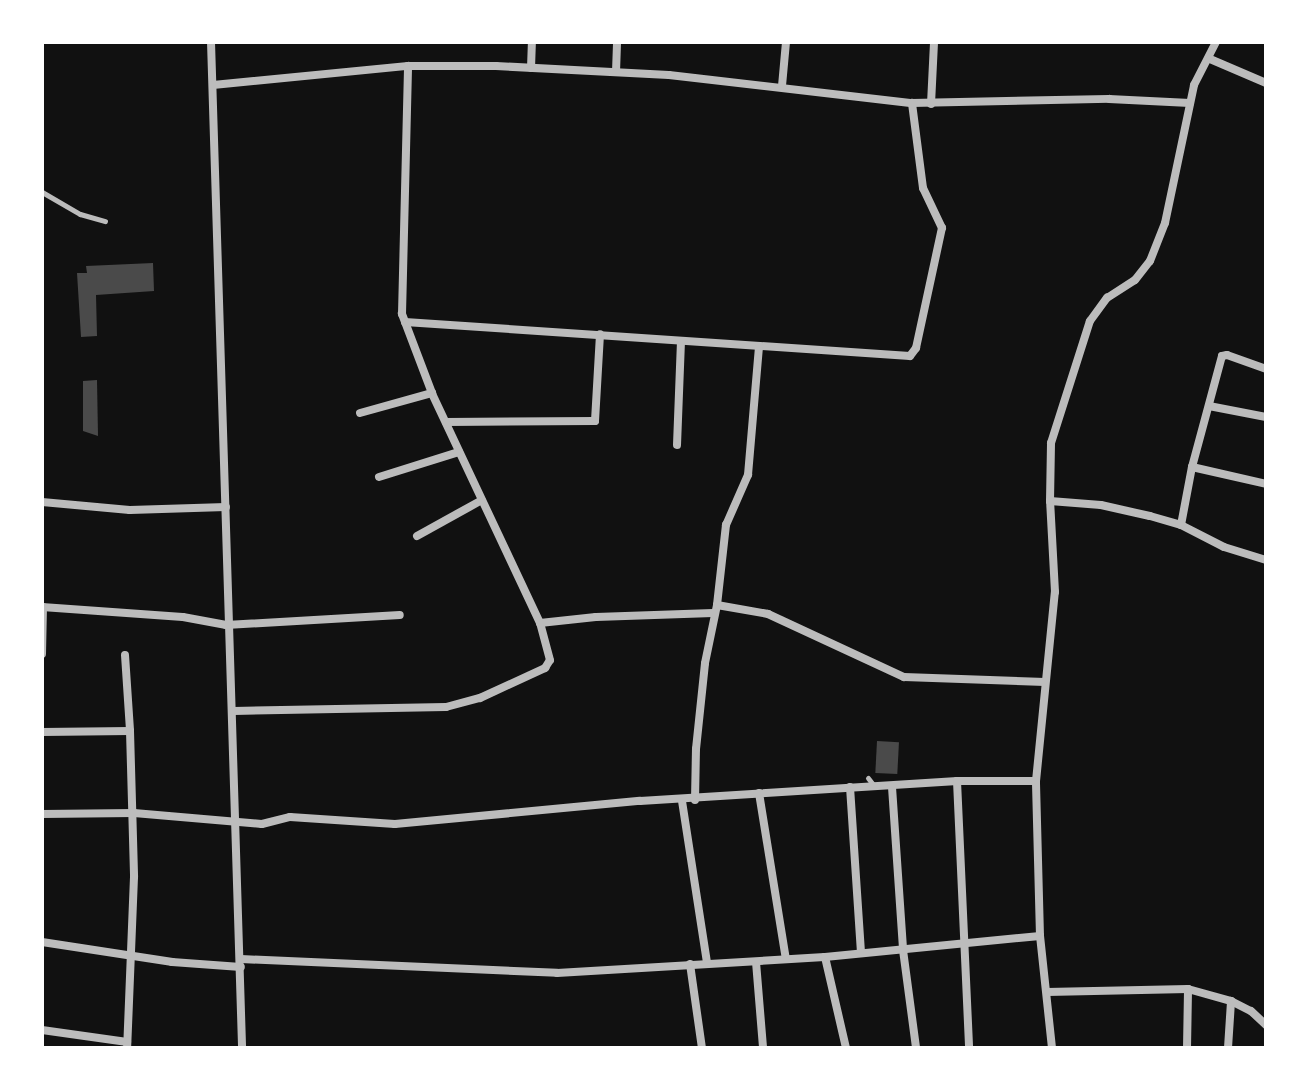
<!DOCTYPE html>
<html>
<head>
<meta charset="utf-8">
<style>
  body { margin:0 }
  #map { position:relative; width:1308px; height:1090px; overflow:hidden; background:#111; font-family:"PT Sans Narrow",sans-serif }
  div>[style] { position:absolute }
  .building>* { inset:0; background:#4a4a4a; transform-origin:0 0 }
  .service>* { height:5px; margin:-2.5px; padding:0 2.5px; transform-origin:2.5px; border-radius:2.5px; background:#bcbcbc }
  .minor>* { height:8px; margin:-4px; padding:0 4px; transform-origin:4px; border-radius:4px; background:#bcbcbc }
  span { translate:-50% -50%; white-space:nowrap; text-align:center; line-height:1.15; -webkit-text-stroke:6px #fff; paint-order:stroke }
  .frame { position:absolute; inset:0; border:44px solid #fff; pointer-events:none }
</style>
</head>
<body>
<div id="map">
  <div class="building">
    <i style="clip-path:polygon(153px 263px,154px 291px,96px 295px,97px 336px,81px 337px,77px 273px,87px 273px,86px 266px)"></i>
    <i style="clip-path:polygon(97px 380px,98px 436px,83px 431px,83px 381px)"></i>
    <i style="left:877px;top:741px;width:22px;height:32px;rotate:3deg"></i>
  </div>
  <div class="service">
    <i style="left:42px;top:192px;width:44px;rotate:30.1deg"></i>
    <i style="left:80px;top:214px;width:26px;rotate:16deg"></i>
    <i style="left:868px;top:778px;width:11px;rotate:52deg"></i>
  </div>
  <div class="minor">
    <i style="left:211px;top:42px;width:1006px;rotate:88.23deg"></i>
    <i style="left:1210px;top:59px;width:61px;rotate:23.2deg"></i>
    <i style="left:531px;top:68px;width:26px;rotate:-88deg"></i>
    <i style="left:616px;top:72px;width:30px;rotate:-88deg"></i>
    <i style="left:213px;top:85px;width:196px;rotate:-5.6deg"></i>
    <i style="left:408px;top:66px;width:88px"></i>
    <i style="left:496px;top:66px;width:173px;rotate:3deg"></i>
    <i style="left:669px;top:75px;width:245px;rotate:6.6deg"></i>
    <i style="left:912px;top:103px;width:197px;rotate:-1.2deg"></i>
    <i style="left:1109px;top:99px;width:81px;rotate:2.8deg"></i>
    <i style="left:782px;top:86px;width:44px;rotate:-84.8deg"></i>
    <i style="left:931px;top:104px;width:62px;rotate:-87.2deg"></i>
    <i style="left:405px;top:322px;width:506px;rotate:3.85deg"></i>
    <i style="left:910px;top:356px;width:10px;rotate:-53deg"></i>
    <i style="left:916px;top:348px;width:123px;rotate:-77.8deg"></i>
    <i style="left:942px;top:228px;width:44px;rotate:-115.4deg"></i>
    <i style="left:923px;top:188px;width:86px;rotate:-97.4deg"></i>
    <i style="left:1209px;top:406px;width:58px;rotate:10.9deg"></i>
    <i style="left:360px;top:413px;width:75px;rotate:-15.5deg"></i>
    <i style="left:446px;top:422px;width:149px;rotate:-0.4deg"></i>
    <i style="left:595px;top:421px;width:87px;rotate:-86.7deg"></i>
    <i style="left:677px;top:445px;width:104px;rotate:-87.8deg"></i>
    <i style="left:1192px;top:467px;width:76px;rotate:12.9deg"></i>
    <i style="left:379px;top:477px;width:84px;rotate:-17.4deg"></i>
    <i style="left:1050px;top:501px;width:51px;rotate:4.5deg"></i>
    <i style="left:1101px;top:505px;width:50px;rotate:12.7deg"></i>
    <i style="left:1150px;top:516px;width:32px;rotate:16deg"></i>
    <i style="left:1181px;top:525px;width:48px;rotate:27.1deg"></i>
    <i style="left:1224px;top:547px;width:44px;rotate:17.2deg"></i>
    <i style="left:42px;top:502px;width:88px;rotate:5.2deg"></i>
    <i style="left:130px;top:510px;width:96px;rotate:-1.8deg"></i>
    <i style="left:1181px;top:525px;width:59px;rotate:-79.3deg"></i>
    <i style="left:1192px;top:467px;width:115px;rotate:-74.9deg"></i>
    <i style="left:1222px;top:356px;width:5px;rotate:-11deg"></i>
    <i style="left:1227px;top:355px;width:41px;rotate:19.7deg"></i>
    <i style="left:417px;top:536px;width:74px;rotate:-29deg"></i>
    <i style="left:717px;top:605px;width:52px;rotate:10deg"></i>
    <i style="left:768px;top:614px;width:150px;rotate:24.9deg"></i>
    <i style="left:904px;top:677px;width:141px;rotate:2deg"></i>
    <i style="left:42px;top:607px;width:141px;rotate:4.1deg"></i>
    <i style="left:183px;top:617px;width:44px;rotate:10.5deg"></i>
    <i style="left:226px;top:625px;width:174px;rotate:-3.3deg"></i>
    <i style="left:540px;top:623px;width:56px;rotate:-6.1deg"></i>
    <i style="left:596px;top:617px;width:117px;rotate:-2deg"></i>
    <i style="left:42px;top:654px;width:47px;rotate:-88.8deg"></i>
    <i style="left:125px;top:655px;width:76px;rotate:86.2deg"></i>
    <i style="left:234px;top:711px;width:212px;rotate:-1.1deg"></i>
    <i style="left:446px;top:707px;width:35px;rotate:-15deg"></i>
    <i style="left:480px;top:698px;width:72px;rotate:-24.8deg"></i>
    <i style="left:545px;top:668px;width:9px;rotate:-58deg"></i>
    <i style="left:550px;top:660px;width:38px;rotate:-105deg"></i>
    <i style="left:540px;top:623px;width:254px;rotate:-115.2deg"></i>
    <i style="left:432px;top:393px;width:85px;rotate:-110.8deg"></i>
    <i style="left:402px;top:314px;width:248px;rotate:-88.6deg"></i>
    <i style="left:42px;top:732px;width:88px;rotate:-0.7deg"></i>
    <i style="left:130px;top:731px;width:146px;rotate:88.4deg"></i>
    <i style="left:134px;top:877px;width:171px;rotate:92.3deg"></i>
    <i style="left:957px;top:781px;width:267px;rotate:87.4deg"></i>
    <i style="left:850px;top:787px;width:165px;rotate:86.2deg"></i>
    <i style="left:892px;top:787px;width:163px;rotate:86.1deg"></i>
    <i style="left:903px;top:950px;width:99px;rotate:82.4deg"></i>
    <i style="left:759px;top:793px;width:168px;rotate:80.8deg"></i>
    <i style="left:695px;top:800px;width:51px;rotate:-88.9deg"></i>
    <i style="left:696px;top:749px;width:86px;rotate:-84deg"></i>
    <i style="left:705px;top:663px;width:59px;rotate:-78.3deg"></i>
    <i style="left:717px;top:605px;width:81px;rotate:-83.6deg"></i>
    <i style="left:726px;top:525px;width:55px;rotate:-66.3deg"></i>
    <i style="left:748px;top:475px;width:129px;rotate:-85.1deg"></i>
    <i style="left:682px;top:801px;width:163px;rotate:81.2deg"></i>
    <i style="left:42px;top:814px;width:92px;rotate:-0.6deg"></i>
    <i style="left:134px;top:813px;width:128px;rotate:4.9deg"></i>
    <i style="left:262px;top:824px;width:29px;rotate:-14deg"></i>
    <i style="left:290px;top:817px;width:105px;rotate:3.8deg"></i>
    <i style="left:395px;top:824px;width:246px;rotate:-5.4deg"></i>
    <i style="left:640px;top:801px;width:318px;rotate:-3.6deg"></i>
    <i style="left:957px;top:781px;width:79px"></i>
    <i style="left:42px;top:942px;width:132px;rotate:8.7deg"></i>
    <i style="left:172px;top:962px;width:69px;rotate:4.1deg"></i>
    <i style="left:825px;top:957px;width:93px;rotate:77deg"></i>
    <i style="left:241px;top:959px;width:316px;rotate:2.5deg"></i>
    <i style="left:557px;top:973px;width:268px;rotate:-3.4deg"></i>
    <i style="left:825px;top:957px;width:216px;rotate:-5.6deg"></i>
    <i style="left:756px;top:962px;width:86px;rotate:85.3deg"></i>
    <i style="left:690px;top:964px;width:85px;rotate:81.9deg"></i>
    <i style="left:1047px;top:992px;width:141px;rotate:-1.2deg"></i>
    <i style="left:1188px;top:989px;width:45px;rotate:15.6deg"></i>
    <i style="left:1231px;top:1001px;width:22px;rotate:27deg"></i>
    <i style="left:1251px;top:1011px;width:21px;rotate:43deg"></i>
    <i style="left:42px;top:1030px;width:86px;rotate:8deg"></i>
    <i style="left:1052px;top:1048px;width:113px;rotate:-96.1deg"></i>
    <i style="left:1040px;top:936px;width:155px;rotate:-91.5deg"></i>
    <i style="left:1036px;top:781px;width:190px;rotate:-84.3deg"></i>
    <i style="left:1055px;top:592px;width:91px;rotate:-93.1deg"></i>
    <i style="left:1050px;top:501px;width:58px;rotate:-89deg"></i>
    <i style="left:1051px;top:443px;width:128px;rotate:-72.3deg"></i>
    <i style="left:1090px;top:321px;width:29px;rotate:-54deg"></i>
    <i style="left:1107px;top:298px;width:33px;rotate:-33deg"></i>
    <i style="left:1135px;top:280px;width:24px;rotate:-52deg"></i>
    <i style="left:1150px;top:261px;width:41px;rotate:-68.5deg"></i>
    <i style="left:1165px;top:223px;width:141px;rotate:-78.1deg"></i>
    <i style="left:1194px;top:85px;width:48px;rotate:-62.9deg"></i>
    <i style="left:1187px;top:1048px;width:59px;rotate:-89deg"></i>
    <i style="left:1228px;top:1048px;width:47px;rotate:-86.3deg"></i>
  </div>
  <div class="frame"></div>
</div>
</body>
</html>
